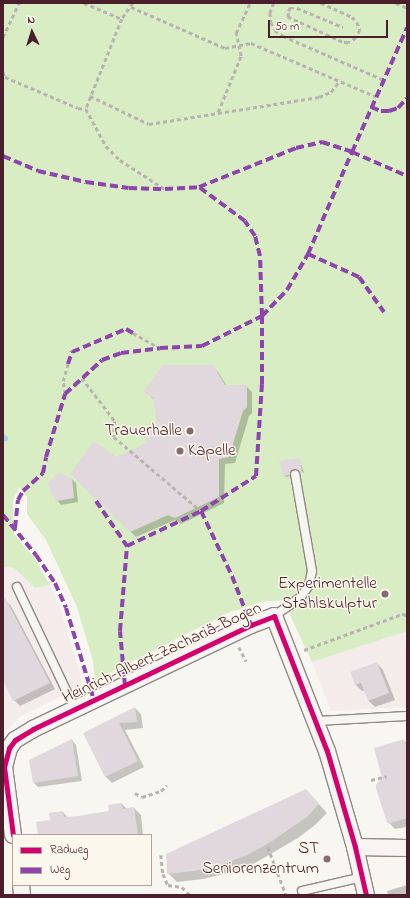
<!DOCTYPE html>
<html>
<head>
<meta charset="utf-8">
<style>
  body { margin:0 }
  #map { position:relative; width:410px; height:898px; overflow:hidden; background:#f8f6f0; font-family:"Indie Flower",sans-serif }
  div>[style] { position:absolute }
  .built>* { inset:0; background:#f4ebeb }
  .green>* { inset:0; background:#d8edc4 }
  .shadow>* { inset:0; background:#0003 }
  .stream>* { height:5px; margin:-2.5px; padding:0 2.5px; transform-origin:2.5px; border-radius:2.5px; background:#a0d4e1 }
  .building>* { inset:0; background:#e0d8dd }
  .path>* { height:2.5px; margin-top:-1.25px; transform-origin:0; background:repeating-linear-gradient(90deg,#b8b3b1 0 4px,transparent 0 7px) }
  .roads { filter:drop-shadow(1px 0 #918787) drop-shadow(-1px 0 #918787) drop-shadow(0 1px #918787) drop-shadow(0 -1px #918787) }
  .lane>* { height:8px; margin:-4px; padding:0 4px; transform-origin:4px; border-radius:4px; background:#f6f5f1 }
  .street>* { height:16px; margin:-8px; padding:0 8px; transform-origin:8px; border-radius:8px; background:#f6f5f1 }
  .quiet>* { height:4px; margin-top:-2px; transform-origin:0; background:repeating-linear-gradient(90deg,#8e44ad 0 8px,transparent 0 12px) }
  .cycleway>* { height:5px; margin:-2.5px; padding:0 2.5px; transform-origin:2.5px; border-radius:2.5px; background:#d6006c }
  .dots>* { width:11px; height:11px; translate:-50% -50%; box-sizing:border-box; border:2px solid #fbf7ec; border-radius:50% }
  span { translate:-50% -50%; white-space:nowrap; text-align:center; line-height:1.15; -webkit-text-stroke:3px #fbf7ec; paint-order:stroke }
  .poi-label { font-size:17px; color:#4a1f2b }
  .right { translate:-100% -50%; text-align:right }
  .left { translate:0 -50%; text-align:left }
  .street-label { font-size:17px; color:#4a1f2b }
  .frame { position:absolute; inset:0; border:4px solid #4a1f2b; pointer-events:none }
  .legend { position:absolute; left:12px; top:834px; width:140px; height:52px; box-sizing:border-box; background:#fbf7ec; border:1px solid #b4a19f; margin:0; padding:5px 7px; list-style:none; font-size:12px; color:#4a1f2b }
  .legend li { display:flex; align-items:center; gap:8px; height:20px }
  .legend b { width:20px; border:1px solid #b4a19f }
  .north { position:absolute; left:12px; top:12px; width:40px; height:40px; -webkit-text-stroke:3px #fbf7ec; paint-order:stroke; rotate:356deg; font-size:11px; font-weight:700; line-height:16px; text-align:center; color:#4a1f2b }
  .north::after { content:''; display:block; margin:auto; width:14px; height:18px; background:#4a1f2b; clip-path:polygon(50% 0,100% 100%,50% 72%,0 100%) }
  .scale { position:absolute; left:268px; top:20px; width:120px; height:18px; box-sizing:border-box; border:2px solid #4a1f2b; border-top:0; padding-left:5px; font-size:12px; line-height:14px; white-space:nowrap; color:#4a1f2b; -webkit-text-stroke:3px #fbf7ec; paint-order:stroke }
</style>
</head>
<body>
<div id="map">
  <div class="built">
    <i style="clip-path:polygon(3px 567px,14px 568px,35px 588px,50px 585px,60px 607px,79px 670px,82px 686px,19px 717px,3px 734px)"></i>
    <i style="clip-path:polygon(404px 631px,407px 666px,407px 707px,331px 711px,312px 662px)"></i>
  </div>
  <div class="green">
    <i style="clip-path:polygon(3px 3px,407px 3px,407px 631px,312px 662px,290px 615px,285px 600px,260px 602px,228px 613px,95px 680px,93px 661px,77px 607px,46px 540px,27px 514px,27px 497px,19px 487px,13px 500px,14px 534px,35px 559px,50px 585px,35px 588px,14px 568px,3px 567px)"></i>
  </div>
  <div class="shadow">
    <i style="clip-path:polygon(212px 366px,218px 372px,227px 386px,246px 386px,252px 392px,252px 413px,249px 416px,235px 463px,225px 464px,224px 503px,181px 524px,175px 520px,136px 537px,71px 474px,116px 459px,148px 443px,158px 426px,154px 400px,145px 391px)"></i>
    <i style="clip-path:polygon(299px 459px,304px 473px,297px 470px,293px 472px,291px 476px,286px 477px,284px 475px)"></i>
    <i style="clip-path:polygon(72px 479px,76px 483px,78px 502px,61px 505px,57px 500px)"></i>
    <i style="clip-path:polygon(5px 600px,11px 606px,55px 689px,20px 706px,14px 700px,3px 677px,3px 601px)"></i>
    <i style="clip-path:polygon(377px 663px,383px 670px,395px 700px,375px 707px,369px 701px,365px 691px,362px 691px,356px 685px,351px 673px)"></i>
    <i style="clip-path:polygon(135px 708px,141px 714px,143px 728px,125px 730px,144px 767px,112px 783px,106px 777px,84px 733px)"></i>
    <i style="clip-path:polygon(72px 740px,76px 745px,82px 781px,38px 787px,34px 783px)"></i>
    <i style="clip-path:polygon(404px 741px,407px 743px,407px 827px,395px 829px,388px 822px)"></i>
    <i style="clip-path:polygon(306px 790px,327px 813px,315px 825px,298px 838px,255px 863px,232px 872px,203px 879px,177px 882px,168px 873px)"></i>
    <i style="clip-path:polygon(122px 804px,127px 809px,134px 808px,141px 815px,143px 835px,39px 835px,51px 820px,63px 812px,68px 818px,110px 812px)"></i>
    <i style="clip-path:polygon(407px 885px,407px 895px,388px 895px,387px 891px)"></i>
  </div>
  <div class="stream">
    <i style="left:3px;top:436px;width:3px;rotate:45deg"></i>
  </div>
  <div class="building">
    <i style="clip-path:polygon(163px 365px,213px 365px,225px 385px,247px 385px,247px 407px,243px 411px,229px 457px,219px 459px,219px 497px,175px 518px,168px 515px,130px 532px,70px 474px,94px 441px,116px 457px,147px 443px,143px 436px,150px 426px,157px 425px,153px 398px,143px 392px)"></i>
    <i style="clip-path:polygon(300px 458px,302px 473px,294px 469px,291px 470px,290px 475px,283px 476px,279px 461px)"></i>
    <i style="clip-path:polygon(59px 473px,72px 478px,74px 498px,56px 501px,47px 483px)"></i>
    <i style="clip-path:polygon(3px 594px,50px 683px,13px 701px,3px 680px)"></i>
    <i style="clip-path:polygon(377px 662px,389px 693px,368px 701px,361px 683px,355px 685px,350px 672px)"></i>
    <i style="clip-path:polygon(135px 707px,137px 722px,119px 723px,138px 761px,105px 777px,83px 733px)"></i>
    <i style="clip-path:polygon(72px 739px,78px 776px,33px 783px,29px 760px)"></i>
    <i style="clip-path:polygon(404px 739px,407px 749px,407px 818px,391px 823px,387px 823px,376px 788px,376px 785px,382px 778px,374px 748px)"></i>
    <i style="clip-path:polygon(306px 789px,319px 804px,307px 817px,269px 843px,247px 855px,223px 864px,194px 871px,167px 874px,166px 854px)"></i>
    <i style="clip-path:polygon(122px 803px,123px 809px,134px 807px,138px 835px,38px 835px,36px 822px,50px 820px,49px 813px,63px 811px,64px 817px,78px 816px,109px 811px,108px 805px)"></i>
  </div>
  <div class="path">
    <i style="left:84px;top:3px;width:41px;rotate:22.8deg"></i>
    <i style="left:133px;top:3px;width:19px;rotate:125deg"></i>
    <i style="left:122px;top:19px;width:97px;rotate:111.8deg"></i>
    <i style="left:86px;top:109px;width:42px;rotate:61.6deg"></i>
    <i style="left:106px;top:146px;width:20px;rotate:45deg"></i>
    <i style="left:120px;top:160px;width:54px;rotate:32.8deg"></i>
    <i style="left:274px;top:3px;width:11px;rotate:112deg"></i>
    <i style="left:270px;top:13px;width:9px;rotate:84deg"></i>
    <i style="left:271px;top:22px;width:9px;rotate:63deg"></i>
    <i style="left:275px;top:30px;width:10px;rotate:37deg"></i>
    <i style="left:283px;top:36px;width:110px;rotate:23.5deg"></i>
    <i style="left:321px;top:3px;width:34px;rotate:24deg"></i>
    <i style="left:352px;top:17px;width:7px;rotate:45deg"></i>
    <i style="left:357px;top:22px;width:9px;rotate:69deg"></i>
    <i style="left:360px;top:30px;width:9px;rotate:117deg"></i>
    <i style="left:356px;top:38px;width:9px;rotate:148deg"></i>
    <i style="left:348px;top:43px;width:6px;rotate:-171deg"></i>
    <i style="left:342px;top:42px;width:60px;rotate:-155.2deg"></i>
    <i style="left:288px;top:17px;width:6px;rotate:-90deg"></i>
    <i style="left:288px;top:11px;width:4px;rotate:-56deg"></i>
    <i style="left:290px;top:8px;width:7px"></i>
    <i style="left:297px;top:8px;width:50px;rotate:22.4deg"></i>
    <i style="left:396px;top:3px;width:12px;rotate:24deg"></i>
    <i style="left:131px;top:7px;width:103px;rotate:23.6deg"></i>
    <i style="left:225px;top:48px;width:26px;rotate:-11deg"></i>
    <i style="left:251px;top:43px;width:137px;rotate:23.2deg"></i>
    <i style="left:3px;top:37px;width:38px;rotate:-65deg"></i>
    <i style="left:3px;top:72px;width:5px;rotate:68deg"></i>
    <i style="left:5px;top:77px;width:79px;rotate:23deg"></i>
    <i style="left:78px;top:108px;width:8px;rotate:7deg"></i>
    <i style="left:90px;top:96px;width:65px;rotate:25.4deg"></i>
    <i style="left:149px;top:124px;width:172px;rotate:-9deg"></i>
    <i style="left:319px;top:97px;width:13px;rotate:-23deg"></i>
    <i style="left:331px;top:92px;width:14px;rotate:-54deg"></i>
    <i style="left:218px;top:112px;width:61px;rotate:-67.7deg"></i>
    <i style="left:241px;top:56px;width:24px;rotate:-102deg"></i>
    <i style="left:236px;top:33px;width:33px;rotate:-65deg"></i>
    <i style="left:133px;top:333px;width:31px;rotate:29deg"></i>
    <i style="left:82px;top:378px;width:54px;rotate:52.5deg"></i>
    <i style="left:115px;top:421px;width:16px;rotate:94deg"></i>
    <i style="left:114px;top:437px;width:114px;rotate:40.4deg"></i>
    <i style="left:65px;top:394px;width:13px;rotate:-99deg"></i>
    <i style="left:63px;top:381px;width:18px;rotate:-74deg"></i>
    <i style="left:239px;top:647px;width:16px;rotate:63deg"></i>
    <i style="left:304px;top:650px;width:104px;rotate:-20.2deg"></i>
    <i style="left:402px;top:614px;width:5px;rotate:11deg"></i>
    <i style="left:371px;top:780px;width:16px;rotate:-14deg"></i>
    <i style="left:135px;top:793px;width:8px;rotate:30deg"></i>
    <i style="left:142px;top:797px;width:20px;rotate:-18deg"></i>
    <i style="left:161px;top:791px;width:8px;rotate:-45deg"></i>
    <i style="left:268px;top:847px;width:51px;rotate:69.4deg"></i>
    <i style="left:161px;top:855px;width:19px;rotate:84deg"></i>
    <i style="left:163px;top:874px;width:12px;rotate:66deg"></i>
    <i style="left:168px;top:885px;width:14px;rotate:8deg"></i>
    <i style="left:182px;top:887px;width:11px;rotate:45deg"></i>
  </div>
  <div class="roads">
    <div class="lane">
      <i style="left:17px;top:587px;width:135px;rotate:64.6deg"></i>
      <i style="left:274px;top:616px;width:32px;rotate:-35deg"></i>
      <i style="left:300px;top:598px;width:16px;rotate:-55deg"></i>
      <i style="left:309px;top:585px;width:14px;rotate:-78deg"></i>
      <i style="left:312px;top:571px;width:98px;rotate:-99.9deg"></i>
      <i style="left:317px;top:721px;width:90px;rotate:-3.2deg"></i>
      <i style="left:302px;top:891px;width:62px;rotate:-13.1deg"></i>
    </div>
    <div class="street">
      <i style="left:13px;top:835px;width:69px;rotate:-97.5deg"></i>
      <i style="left:4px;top:767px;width:20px;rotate:-75deg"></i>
      <i style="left:9px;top:748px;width:10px;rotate:-53deg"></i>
      <i style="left:15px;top:740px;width:21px;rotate:-31deg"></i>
      <i style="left:33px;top:729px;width:242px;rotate:-25.5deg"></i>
      <i style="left:251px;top:625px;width:25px;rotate:-21deg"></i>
      <i style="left:274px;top:616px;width:145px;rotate:68.6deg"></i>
      <i style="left:327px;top:751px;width:100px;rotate:73.7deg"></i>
      <i style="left:355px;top:847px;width:49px;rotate:77.1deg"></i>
      <i style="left:355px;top:847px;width:52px;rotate:1.1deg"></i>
      <i style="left:21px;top:885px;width:10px;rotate:84deg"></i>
    </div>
  </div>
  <div class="quiet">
    <i style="left:371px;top:107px;width:11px;rotate:22deg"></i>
    <i style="left:381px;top:111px;width:8px"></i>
    <i style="left:389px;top:111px;width:9px;rotate:-18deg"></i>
    <i style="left:398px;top:108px;width:13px;rotate:-48deg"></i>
    <i style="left:3px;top:156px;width:38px;rotate:23deg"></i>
    <i style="left:38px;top:171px;width:49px;rotate:12.9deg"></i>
    <i style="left:86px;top:182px;width:43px;rotate:7.9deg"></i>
    <i style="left:129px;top:188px;width:36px;rotate:2deg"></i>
    <i style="left:165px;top:189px;width:34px;rotate:-3deg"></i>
    <i style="left:199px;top:187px;width:105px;rotate:-21.9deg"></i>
    <i style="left:296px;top:148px;width:27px;rotate:-13deg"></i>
    <i style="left:322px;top:142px;width:32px;rotate:18deg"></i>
    <i style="left:352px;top:152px;width:136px;rotate:-66.1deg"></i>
    <i style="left:308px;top:254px;width:56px;rotate:24.3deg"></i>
    <i style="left:359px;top:277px;width:43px;rotate:54.5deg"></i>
    <i style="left:68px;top:364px;width:13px;rotate:-72deg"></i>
    <i style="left:72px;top:352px;width:59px;rotate:-23.1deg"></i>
    <i style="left:126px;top:329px;width:8px;rotate:30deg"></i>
    <i style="left:96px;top:501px;width:55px;rotate:55.4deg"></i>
    <i style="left:201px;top:511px;width:65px;rotate:-32.5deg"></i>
    <i style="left:256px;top:476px;width:92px;rotate:-86.3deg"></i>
    <i style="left:262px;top:384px;width:68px;rotate:-90deg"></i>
    <i style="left:262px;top:316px;width:36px;rotate:-46deg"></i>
    <i style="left:287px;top:290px;width:42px;rotate:-59.7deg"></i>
    <i style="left:308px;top:254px;width:111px;rotate:-66.7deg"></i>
    <i style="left:352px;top:152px;width:60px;rotate:23.6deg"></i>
    <i style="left:3px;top:515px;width:52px;rotate:50.5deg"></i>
    <i style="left:36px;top:555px;width:34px;rotate:56deg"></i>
    <i style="left:55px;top:583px;width:27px;rotate:66deg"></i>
    <i style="left:66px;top:608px;width:96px;rotate:73.1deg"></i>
    <i style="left:15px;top:528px;width:28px;rotate:-84deg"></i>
    <i style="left:18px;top:500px;width:10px;rotate:-61deg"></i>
    <i style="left:23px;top:491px;width:27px;rotate:-42deg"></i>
    <i style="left:43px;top:473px;width:16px;rotate:-79deg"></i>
    <i style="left:46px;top:457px;width:66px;rotate:-73.2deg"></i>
    <i style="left:65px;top:394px;width:50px;rotate:-42.6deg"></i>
    <i style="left:102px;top:360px;width:20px;rotate:-20deg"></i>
    <i style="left:121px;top:353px;width:39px;rotate:-7deg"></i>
    <i style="left:160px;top:348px;width:42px;rotate:-2.7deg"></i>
    <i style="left:202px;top:346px;width:67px;rotate:-26.6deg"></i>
    <i style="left:262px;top:316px;width:60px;rotate:-91.9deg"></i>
    <i style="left:260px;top:256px;width:21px;rotate:-104deg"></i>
    <i style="left:255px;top:236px;width:18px;rotate:-124deg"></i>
    <i style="left:245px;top:221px;width:57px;rotate:-143.5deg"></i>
    <i style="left:125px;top:686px;width:55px;rotate:-95.2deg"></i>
    <i style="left:120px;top:631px;width:85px;rotate:-85.3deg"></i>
    <i style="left:127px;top:546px;width:82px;rotate:-25.3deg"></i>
    <i style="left:201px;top:511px;width:72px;rotate:64.5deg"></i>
    <i style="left:232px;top:576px;width:53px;rotate:68.8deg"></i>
  </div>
  <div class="cycleway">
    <i style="left:13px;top:835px;width:69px;rotate:-97.5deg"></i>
    <i style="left:4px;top:767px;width:20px;rotate:-75deg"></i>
    <i style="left:9px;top:748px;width:10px;rotate:-53deg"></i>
    <i style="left:15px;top:740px;width:21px;rotate:-31deg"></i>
    <i style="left:33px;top:729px;width:242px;rotate:-25.5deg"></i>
    <i style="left:251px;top:625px;width:25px;rotate:-21deg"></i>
    <i style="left:274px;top:616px;width:145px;rotate:68.6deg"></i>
    <i style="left:327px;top:751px;width:100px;rotate:73.7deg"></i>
    <i style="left:355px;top:847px;width:49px;rotate:77.1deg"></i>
  </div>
  <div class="dots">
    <i style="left:190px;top:431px;background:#876a70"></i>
    <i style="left:180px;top:451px;background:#876a70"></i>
    <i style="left:385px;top:594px;background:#876a70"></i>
    <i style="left:327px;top:859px;background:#876a70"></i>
  </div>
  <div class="poi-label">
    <span class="right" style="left:182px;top:431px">Trauerhalle</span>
    <span class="left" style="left:188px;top:451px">Kapelle</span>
    <span class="right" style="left:377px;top:594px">Experimentelle<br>Stahlskulptur</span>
    <span class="right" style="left:319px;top:859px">ST<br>Seniorenzentrum</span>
  </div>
  <div class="street-label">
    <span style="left:162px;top:653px;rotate:-25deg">Heinrich-Albert-Zachariä-Bogen</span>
  </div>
  <div class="frame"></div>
  <ul class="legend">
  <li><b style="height:5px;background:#d6006c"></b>Radweg</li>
  <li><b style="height:5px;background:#8e44ad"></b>Weg</li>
  </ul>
  <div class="north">N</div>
  <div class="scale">50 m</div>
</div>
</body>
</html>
